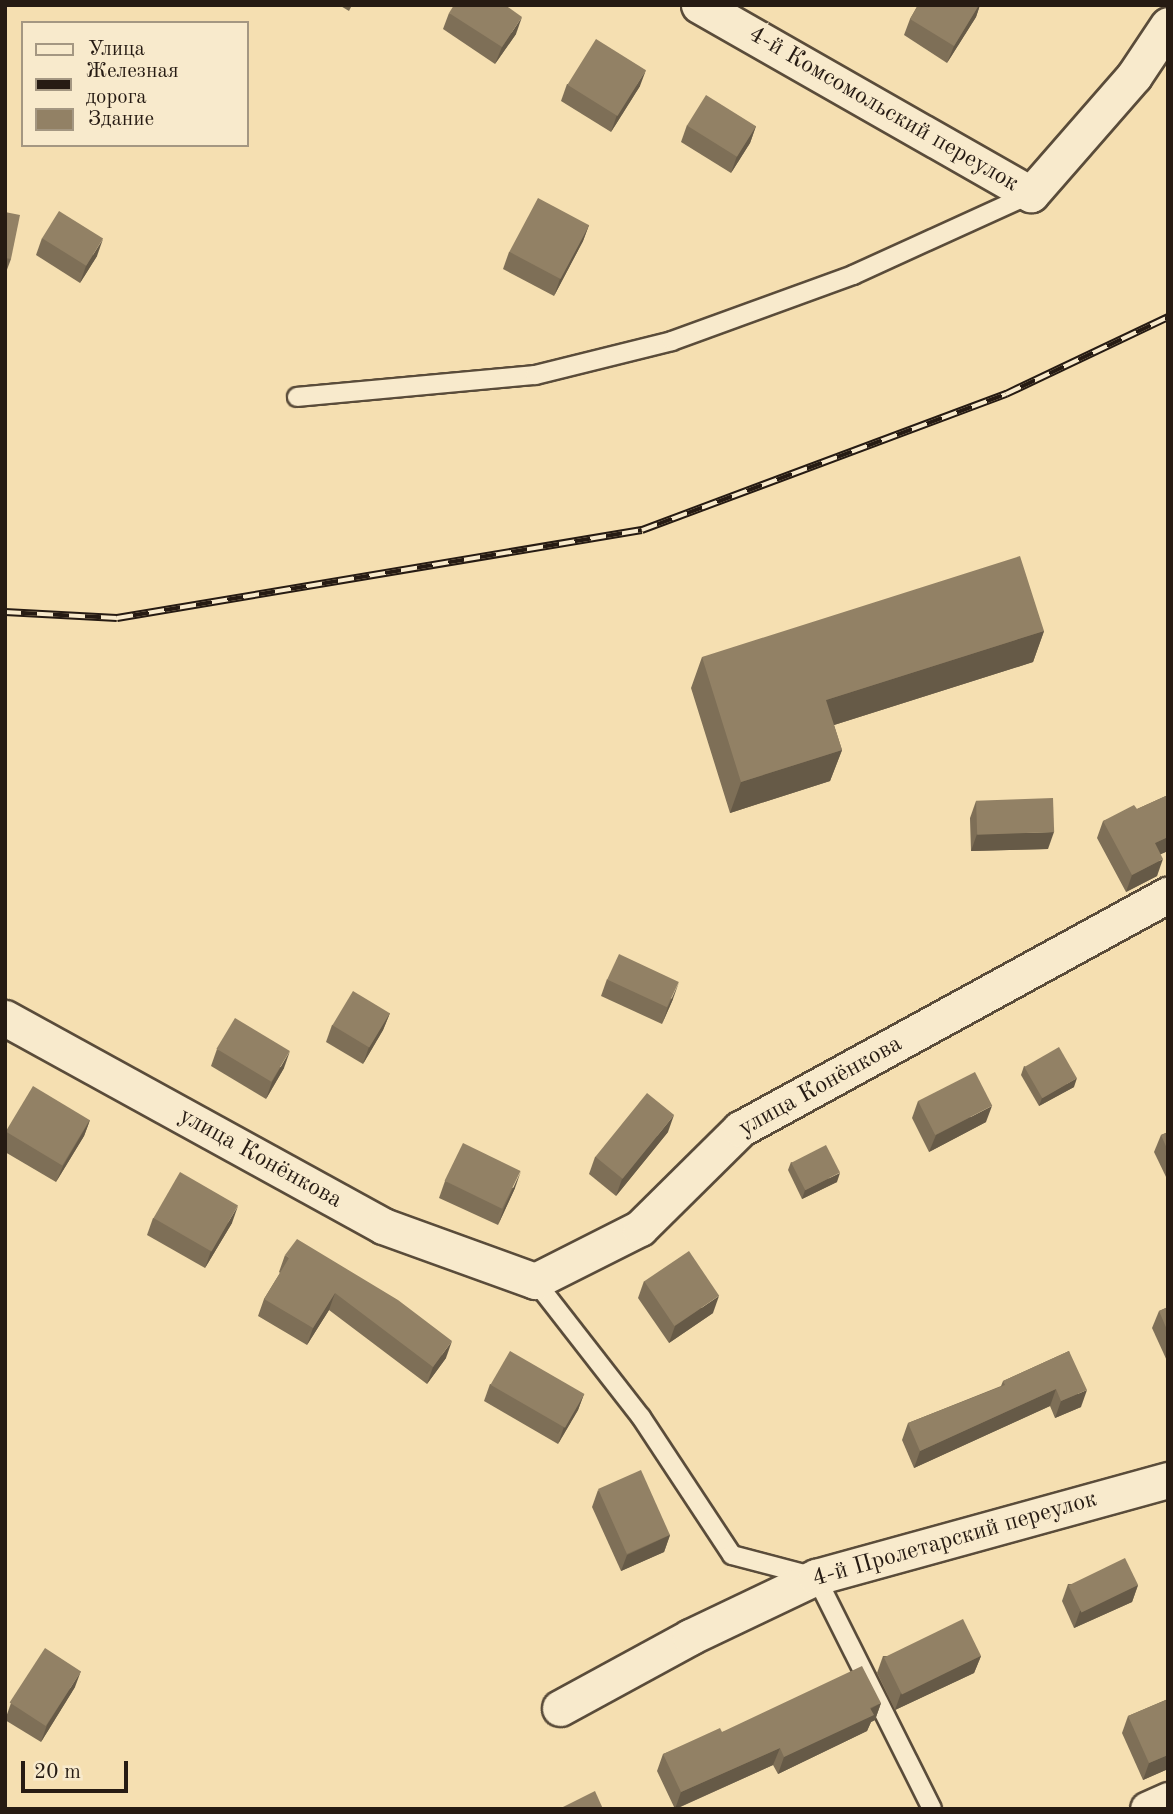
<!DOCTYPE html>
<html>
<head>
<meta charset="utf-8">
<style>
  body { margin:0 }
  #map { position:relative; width:1173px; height:1814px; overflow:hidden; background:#f5dfb1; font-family:"Old Standard TT",serif }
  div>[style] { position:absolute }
  .roads { filter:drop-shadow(2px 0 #5a4c3a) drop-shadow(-2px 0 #5a4c3a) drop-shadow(0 2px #5a4c3a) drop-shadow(0 -2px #5a4c3a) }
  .service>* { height:18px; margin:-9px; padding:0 9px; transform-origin:9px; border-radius:9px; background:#f8eacc }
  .minor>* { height:35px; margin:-17.5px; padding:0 17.5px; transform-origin:17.5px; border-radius:17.5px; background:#f8eacc }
  .rail>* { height:8px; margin-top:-4px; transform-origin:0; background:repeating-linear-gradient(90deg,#f8eacc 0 16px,#261b13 0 32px); box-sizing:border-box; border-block:2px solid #261b13 }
  .wall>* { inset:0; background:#7e6f57 }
  .shaded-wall>* { inset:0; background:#665a47 }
  .building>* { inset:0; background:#928165; transform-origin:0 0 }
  span { translate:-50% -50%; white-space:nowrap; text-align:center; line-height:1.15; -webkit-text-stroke:7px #f8eacc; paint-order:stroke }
  .street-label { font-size:24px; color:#261b13 }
  .frame { position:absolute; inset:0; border:7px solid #261b13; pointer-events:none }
  .legend { position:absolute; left:21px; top:21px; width:228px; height:126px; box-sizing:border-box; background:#f8eacc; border:2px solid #a49782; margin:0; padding:9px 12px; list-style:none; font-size:21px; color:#261b13 }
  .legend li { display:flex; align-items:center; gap:14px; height:35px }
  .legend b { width:35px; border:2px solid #a49782 }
  .scale { position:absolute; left:21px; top:1761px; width:107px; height:32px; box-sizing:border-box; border:4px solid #261b13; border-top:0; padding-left:9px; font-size:21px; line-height:24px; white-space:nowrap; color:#261b13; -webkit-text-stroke:5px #f8eacc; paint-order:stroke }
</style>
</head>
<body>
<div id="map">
  <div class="roads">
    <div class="service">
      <i style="left:297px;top:397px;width:239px;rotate:-5.3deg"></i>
      <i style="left:535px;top:375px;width:141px;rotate:-13.9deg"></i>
      <i style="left:672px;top:341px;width:193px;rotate:-20deg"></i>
      <i style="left:853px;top:275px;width:196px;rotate:-24.5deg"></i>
      <i style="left:535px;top:1281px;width:172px;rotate:52.1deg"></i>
      <i style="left:641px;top:1417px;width:165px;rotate:56.6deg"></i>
      <i style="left:732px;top:1555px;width:87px;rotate:14.7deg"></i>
      <i style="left:816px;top:1577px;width:259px;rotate:63.4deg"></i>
    </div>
    <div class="minor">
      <i style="left:699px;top:5px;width:382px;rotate:29.7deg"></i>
      <i style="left:1031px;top:194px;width:157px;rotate:-48.9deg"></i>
      <i style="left:1134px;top:76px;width:61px;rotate:-56.3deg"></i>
      <i style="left:5px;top:1018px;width:431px;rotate:28.8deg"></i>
      <i style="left:383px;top:1226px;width:162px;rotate:19.9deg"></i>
      <i style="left:535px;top:1281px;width:118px;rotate:-26.8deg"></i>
      <i style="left:640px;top:1228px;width:141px;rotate:-44.7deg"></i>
      <i style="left:740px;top:1129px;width:488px;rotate:-28.7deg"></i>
      <i style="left:560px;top:1708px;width:148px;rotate:-28.6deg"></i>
      <i style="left:690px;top:1637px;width:140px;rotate:-25.5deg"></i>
      <i style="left:816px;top:1577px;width:365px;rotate:-15.4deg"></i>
      <i style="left:1148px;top:1809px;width:22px;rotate:-24deg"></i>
    </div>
  </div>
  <div class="rail">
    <i style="left:5px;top:612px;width:112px;rotate:3.1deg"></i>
    <i style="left:117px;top:618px;width:532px;rotate:-9.52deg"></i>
    <i style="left:642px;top:530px;width:389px;rotate:-20.5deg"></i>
    <i style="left:1006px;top:394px;width:179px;rotate:-25.4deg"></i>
  </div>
  <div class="wall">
    <i style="clip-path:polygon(339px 5px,352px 5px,349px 11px)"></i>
    <i style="clip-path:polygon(918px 5px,980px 5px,976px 17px,947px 63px,904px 35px,910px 19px)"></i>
    <i style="clip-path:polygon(449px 13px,516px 34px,495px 64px,443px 29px)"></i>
    <i style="clip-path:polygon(567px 84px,640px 86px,611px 132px,561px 101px)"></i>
    <i style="clip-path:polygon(687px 125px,756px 126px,750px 143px,731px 173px,681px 142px)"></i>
    <i style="clip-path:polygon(5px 212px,11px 259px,5px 275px)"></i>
    <i style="clip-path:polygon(589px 225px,583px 241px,554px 296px,503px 269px,509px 252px)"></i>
    <i style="clip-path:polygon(42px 238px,97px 256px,80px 283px,36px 255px)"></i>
    <i style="clip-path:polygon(1044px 631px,1033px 662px,834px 725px,842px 750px,830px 781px,730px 813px,691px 688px,702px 657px)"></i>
    <i style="clip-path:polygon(1168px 795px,1168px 851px,1160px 854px,1157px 876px,1126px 892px,1097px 838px,1103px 821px,1137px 809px)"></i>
    <i style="clip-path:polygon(976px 801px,1048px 849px,971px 851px,970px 818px)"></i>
    <i style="clip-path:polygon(607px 979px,673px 999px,662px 1024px,601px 996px)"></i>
    <i style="clip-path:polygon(390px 1013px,383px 1030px,363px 1064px,326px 1042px,332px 1025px)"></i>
    <i style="clip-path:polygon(217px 1049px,284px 1068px,266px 1099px,211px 1066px)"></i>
    <i style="clip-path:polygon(1024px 1066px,1074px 1087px,1039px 1106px,1021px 1075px)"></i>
    <i style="clip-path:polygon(918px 1101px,986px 1122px,929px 1152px,912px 1118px)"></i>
    <i style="clip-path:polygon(90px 1120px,84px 1136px,56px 1182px,5px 1152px,6px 1132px)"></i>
    <i style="clip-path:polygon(668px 1132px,616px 1196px,589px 1174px,595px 1157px)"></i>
    <i style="clip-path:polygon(1168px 1132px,1168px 1181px,1154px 1152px,1161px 1135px)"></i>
    <i style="clip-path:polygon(791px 1162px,837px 1182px,802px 1199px,788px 1170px)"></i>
    <i style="clip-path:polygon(445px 1181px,515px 1188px,498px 1225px,439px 1198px)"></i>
    <i style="clip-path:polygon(153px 1218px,232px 1223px,205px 1268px,147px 1235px)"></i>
    <i style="clip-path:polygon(285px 1255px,446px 1358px,427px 1384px,329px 1310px,307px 1345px,258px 1316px,264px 1299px,280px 1273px,279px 1272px)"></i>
    <i style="clip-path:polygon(644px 1281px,713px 1313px,669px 1343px,638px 1298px)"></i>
    <i style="clip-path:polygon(1168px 1307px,1168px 1363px,1152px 1328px,1159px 1311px)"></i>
    <i style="clip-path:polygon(1069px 1351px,1081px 1407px,1055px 1418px,1050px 1406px,914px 1468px,902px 1440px,908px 1423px,1001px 1386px,1003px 1381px)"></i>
    <i style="clip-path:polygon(490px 1384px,584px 1394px,578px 1410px,558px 1444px,484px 1401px)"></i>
    <i style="clip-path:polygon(598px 1490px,670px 1535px,664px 1552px,621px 1571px,592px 1507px)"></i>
    <i style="clip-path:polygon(1068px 1584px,1138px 1585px,1132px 1602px,1074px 1628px,1062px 1601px)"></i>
    <i style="clip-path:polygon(883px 1656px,981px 1656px,974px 1673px,895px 1710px,877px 1673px)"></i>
    <i style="clip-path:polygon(75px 1687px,41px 1742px,5px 1720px,11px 1703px)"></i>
    <i style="clip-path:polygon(1168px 1699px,1168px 1769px,1143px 1780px,1122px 1733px,1128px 1716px)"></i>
    <i style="clip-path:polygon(881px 1703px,875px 1720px,871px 1722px,867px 1731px,778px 1774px,773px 1765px,676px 1809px,675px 1809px,657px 1771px,663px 1754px,722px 1732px)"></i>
  </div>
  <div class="shaded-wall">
    <i style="clip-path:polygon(979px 5px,980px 5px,976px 17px,947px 63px,954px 46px)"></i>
    <i style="clip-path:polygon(522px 17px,516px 34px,495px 64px,502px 47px)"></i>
    <i style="clip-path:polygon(646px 70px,640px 86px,611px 132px,617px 115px)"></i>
    <i style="clip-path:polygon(756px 126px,750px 143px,731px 173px,737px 156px)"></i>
    <i style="clip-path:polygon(589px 225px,583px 241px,554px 296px,560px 279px)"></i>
    <i style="clip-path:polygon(103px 239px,97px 256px,80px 283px,86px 266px)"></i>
    <i style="clip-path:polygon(1044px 631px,1033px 662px,815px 731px,826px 700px)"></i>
    <i style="clip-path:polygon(842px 750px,830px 781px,730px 813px,741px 782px)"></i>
    <i style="clip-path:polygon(1054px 832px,1048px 849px,971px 851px,977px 834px)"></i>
    <i style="clip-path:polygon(1168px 837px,1168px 851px,1148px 860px,1155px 843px)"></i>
    <i style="clip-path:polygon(1163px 859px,1157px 876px,1126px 892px,1132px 875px)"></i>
    <i style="clip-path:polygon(679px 982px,673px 999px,662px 1024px,668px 1007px)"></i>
    <i style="clip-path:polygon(390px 1013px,383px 1030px,363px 1064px,369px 1047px)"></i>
    <i style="clip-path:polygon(290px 1051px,284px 1068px,266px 1099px,272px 1082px)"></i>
    <i style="clip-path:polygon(1077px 1078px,1074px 1087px,1039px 1106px,1042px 1098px)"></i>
    <i style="clip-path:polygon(992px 1106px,986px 1122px,929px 1152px,936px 1135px)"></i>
    <i style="clip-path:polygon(674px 1115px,668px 1132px,616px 1196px,622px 1179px)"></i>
    <i style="clip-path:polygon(90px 1120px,84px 1136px,56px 1182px,63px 1166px)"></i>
    <i style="clip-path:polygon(521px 1171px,515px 1188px,498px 1225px,504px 1208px)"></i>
    <i style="clip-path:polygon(840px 1173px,837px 1182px,802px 1199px,805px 1190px)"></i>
    <i style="clip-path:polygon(238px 1206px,232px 1223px,205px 1268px,211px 1251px)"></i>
    <i style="clip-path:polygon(335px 1293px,329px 1310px,307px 1345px,313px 1328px)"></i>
    <i style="clip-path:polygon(719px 1296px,713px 1313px,669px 1343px,675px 1326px)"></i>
    <i style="clip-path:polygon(452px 1341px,446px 1358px,427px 1384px,433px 1367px)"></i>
    <i style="clip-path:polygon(1056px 1389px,1050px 1406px,914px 1468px,920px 1451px)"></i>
    <i style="clip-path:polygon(1087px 1390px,1081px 1407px,1055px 1418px,1061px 1401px)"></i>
    <i style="clip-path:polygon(584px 1394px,578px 1410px,558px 1444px,564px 1427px)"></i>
    <i style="clip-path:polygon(670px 1535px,664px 1552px,621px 1571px,627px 1555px)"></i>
    <i style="clip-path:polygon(1138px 1585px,1132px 1602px,1074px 1628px,1080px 1611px)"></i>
    <i style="clip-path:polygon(981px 1656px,974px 1673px,895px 1710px,901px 1693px)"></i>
    <i style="clip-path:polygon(81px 1671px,75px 1687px,41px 1742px,47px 1725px)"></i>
    <i style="clip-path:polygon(881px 1703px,875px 1720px,871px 1722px,867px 1731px,778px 1774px,784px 1757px)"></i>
    <i style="clip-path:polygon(780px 1748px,773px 1765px,675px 1809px,681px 1792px)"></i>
    <i style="clip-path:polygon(1168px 1755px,1168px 1769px,1143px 1780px,1149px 1763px)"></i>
  </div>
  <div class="building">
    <i style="clip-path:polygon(454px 5px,505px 5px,522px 17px,502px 47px,449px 13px)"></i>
    <i style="clip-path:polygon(918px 5px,979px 5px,954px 46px,910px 19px)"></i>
    <i style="left:596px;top:39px;width:59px;height:54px;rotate:32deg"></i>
    <i style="left:706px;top:95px;width:59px;height:36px;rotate:32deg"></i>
    <i style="left:538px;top:198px;width:58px;height:61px;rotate:28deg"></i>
    <i style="left:59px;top:211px;width:52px;height:32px;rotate:32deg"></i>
    <i style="clip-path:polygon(5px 212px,20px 215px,11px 259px,5px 258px)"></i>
    <i style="clip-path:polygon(1020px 556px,1044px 631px,826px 700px,842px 750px,741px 782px,702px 657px)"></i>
    <i style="clip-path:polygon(1168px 795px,1168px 837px,1155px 843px,1163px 859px,1132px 875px,1103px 821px,1134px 805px,1137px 809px)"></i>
    <i style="left:1053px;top:798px;width:34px;height:77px;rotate:88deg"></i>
    <i style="left:619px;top:954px;width:66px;height:28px;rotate:25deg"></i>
    <i style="left:353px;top:991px;width:43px;height:40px;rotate:31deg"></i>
    <i style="left:235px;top:1018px;width:64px;height:36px;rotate:31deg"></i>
    <i style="left:1059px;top:1047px;width:36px;height:40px;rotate:60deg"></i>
    <i style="left:975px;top:1072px;width:38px;height:64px;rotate:63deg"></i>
    <i style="left:33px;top:1086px;width:66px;height:53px;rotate:31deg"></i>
    <i style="left:647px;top:1093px;width:35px;height:82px;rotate:39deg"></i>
    <i style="clip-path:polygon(1168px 1132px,1168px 1151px,1161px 1135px)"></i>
    <i style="left:463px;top:1143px;width:64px;height:42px;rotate:26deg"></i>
    <i style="left:826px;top:1145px;width:31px;height:39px;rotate:63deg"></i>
    <i style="left:180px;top:1172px;width:67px;height:53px;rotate:30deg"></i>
    <i style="clip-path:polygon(297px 1239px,398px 1300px,452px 1341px,433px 1367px,335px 1293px,313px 1328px,264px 1299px,289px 1258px,285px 1255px)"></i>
    <i style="left:689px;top:1251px;width:54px;height:54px;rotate:56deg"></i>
    <i style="clip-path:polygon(1168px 1307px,1168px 1332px,1159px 1311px)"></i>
    <i style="left:510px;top:1351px;width:86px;height:39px;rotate:30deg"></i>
    <i style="clip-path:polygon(1069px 1351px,1087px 1390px,1061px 1401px,1056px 1389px,920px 1451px,908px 1423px,1005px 1385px,1003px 1381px)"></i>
    <i style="left:641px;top:1470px;width:71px;height:47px;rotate:66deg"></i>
    <i style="left:1125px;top:1558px;width:30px;height:63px;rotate:64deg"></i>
    <i style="left:963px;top:1619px;width:41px;height:88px;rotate:64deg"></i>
    <i style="left:45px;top:1648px;width:43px;height:65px;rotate:33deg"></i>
    <i style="clip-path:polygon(862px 1666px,881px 1703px,870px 1708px,874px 1715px,784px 1757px,780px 1748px,681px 1792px,663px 1754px,720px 1728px,722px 1732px)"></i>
    <i style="clip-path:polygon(1168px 1699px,1168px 1755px,1149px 1763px,1128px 1716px)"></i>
    <i style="clip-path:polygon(595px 1791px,603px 1809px,559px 1809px)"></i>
  </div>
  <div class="street-label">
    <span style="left:883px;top:110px;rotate:30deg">4-й Комсомольский переулок</span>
    <span style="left:821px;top:1087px;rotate:-29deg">улица Конёнкова</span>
    <span style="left:260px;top:1159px;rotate:29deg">улица Конёнкова</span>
    <span style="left:955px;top:1540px;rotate:-16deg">4-й Пролетарский переулок</span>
  </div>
  <div class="frame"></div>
  <ul class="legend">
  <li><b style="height:9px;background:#f8eacc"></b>Улица</li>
  <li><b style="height:9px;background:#261b13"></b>Железная дорога</li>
  <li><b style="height:19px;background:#928165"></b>Здание</li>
  </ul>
  <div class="scale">20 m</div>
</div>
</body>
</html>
